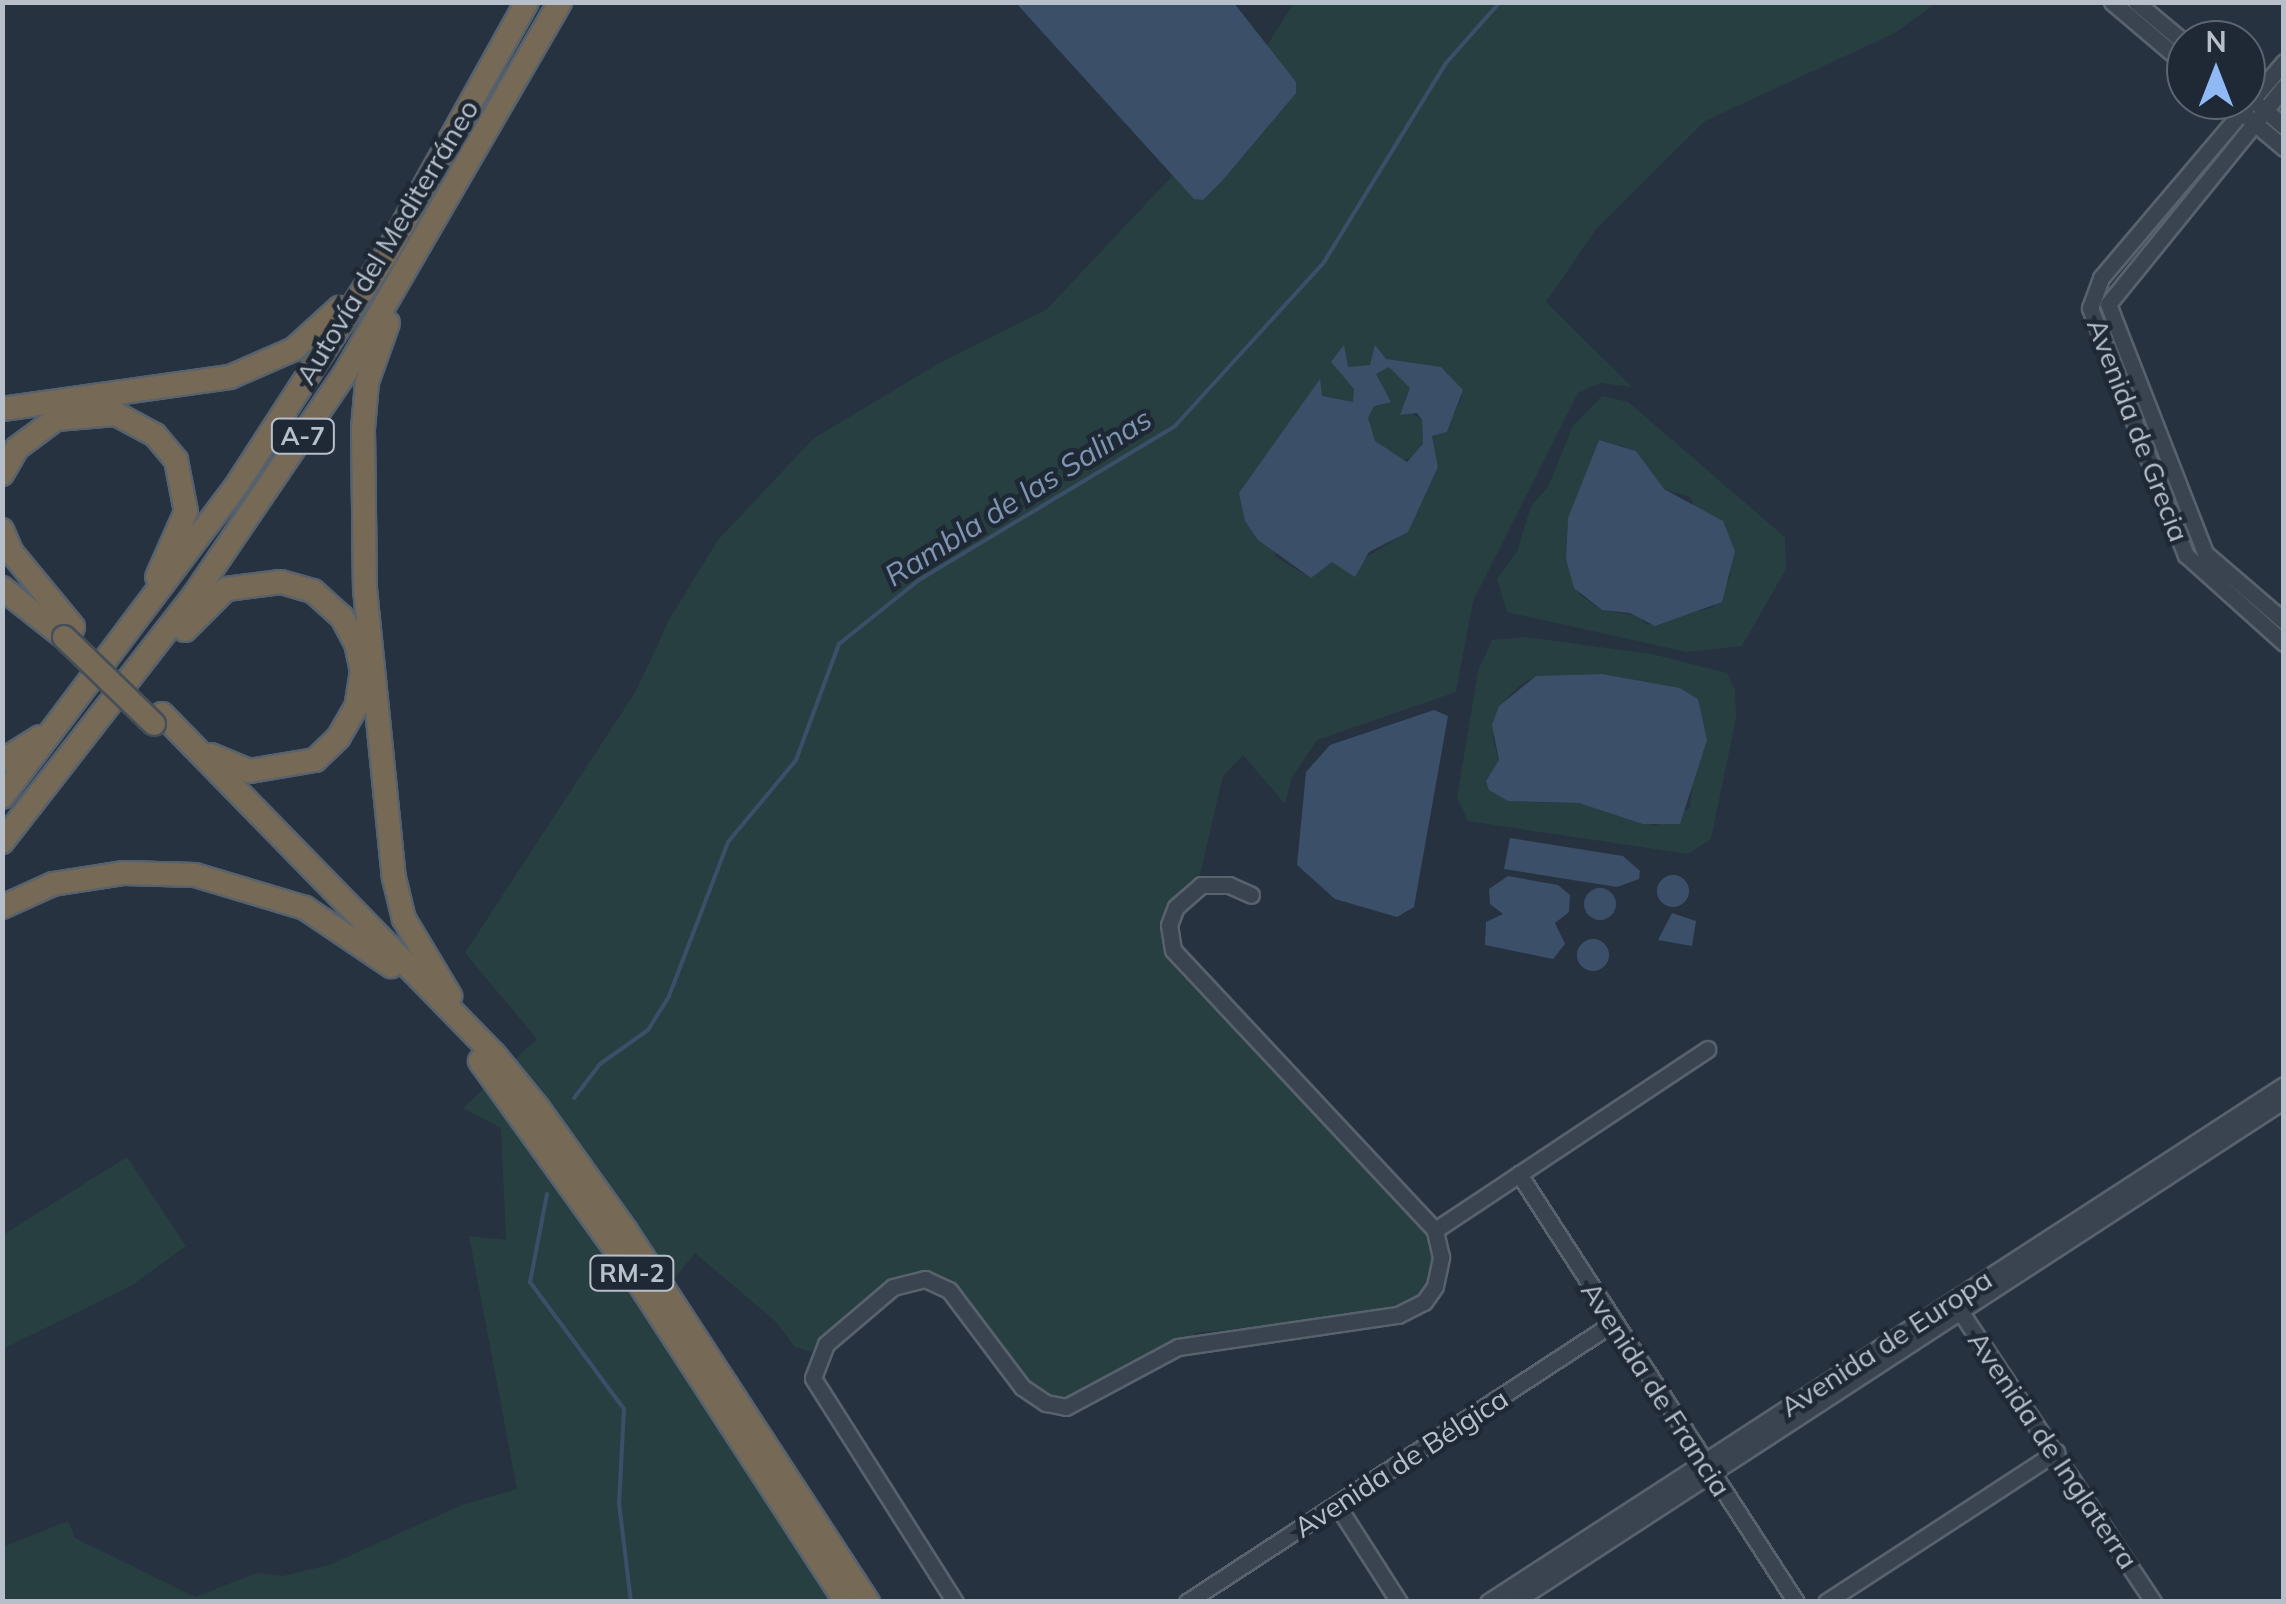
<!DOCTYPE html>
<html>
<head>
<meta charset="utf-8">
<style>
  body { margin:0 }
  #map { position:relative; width:2286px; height:1604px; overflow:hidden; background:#263240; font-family:Mulish,sans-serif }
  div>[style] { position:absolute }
  .green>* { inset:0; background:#283f41 }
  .water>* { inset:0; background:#3c4f69 }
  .round { border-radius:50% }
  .stream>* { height:4px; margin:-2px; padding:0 2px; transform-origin:2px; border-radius:2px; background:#3c4f69 }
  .roads { filter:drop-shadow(2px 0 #58626d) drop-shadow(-2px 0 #58626d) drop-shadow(0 2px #58626d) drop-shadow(0 -2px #58626d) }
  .minor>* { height:15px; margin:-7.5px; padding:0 7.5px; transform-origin:7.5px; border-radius:7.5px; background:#3a4450 }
  .highway>* { height:22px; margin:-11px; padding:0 11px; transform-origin:11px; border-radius:11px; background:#766a57 }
  .bridges { filter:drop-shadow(2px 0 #454f5a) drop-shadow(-2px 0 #454f5a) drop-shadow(0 2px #454f5a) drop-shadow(0 -2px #454f5a) }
  .highway-bridge>* { height:22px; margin:-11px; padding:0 11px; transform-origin:11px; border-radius:11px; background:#766a57 }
  span { translate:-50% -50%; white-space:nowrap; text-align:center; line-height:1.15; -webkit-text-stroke:9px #1f2935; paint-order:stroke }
  .shield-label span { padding:2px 8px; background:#1f2935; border:2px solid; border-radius:8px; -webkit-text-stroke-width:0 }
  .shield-label { font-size:25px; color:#b7bfca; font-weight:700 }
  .street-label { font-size:28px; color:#b7bfca }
  .water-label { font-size:30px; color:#7f95b2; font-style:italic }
  .frame { position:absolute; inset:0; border:5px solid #b7bfca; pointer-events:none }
  .north { position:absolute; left:2166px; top:20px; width:100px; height:100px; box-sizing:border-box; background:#1f2935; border:2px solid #5c6571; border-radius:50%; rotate:0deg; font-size:28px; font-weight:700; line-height:40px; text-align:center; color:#b7bfca }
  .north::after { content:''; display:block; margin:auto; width:35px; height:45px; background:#90b9f6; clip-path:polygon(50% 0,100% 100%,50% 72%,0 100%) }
</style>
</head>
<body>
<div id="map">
  <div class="green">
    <i style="clip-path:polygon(evenodd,1294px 3px,1936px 3px,1895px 33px,1705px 121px,1597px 228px,1546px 302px,1632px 387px,1600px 383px,1578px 393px,1473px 601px,1456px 692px,1317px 740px,1292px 777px,1285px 804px,1243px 755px,1223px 776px,1199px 879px,1182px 890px,1164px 917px,1163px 942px,1178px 971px,1430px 1236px,1433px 1265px,1421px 1295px,1381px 1312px,1197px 1333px,1076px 1399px,1061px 1400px,1025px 1381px,950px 1283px,925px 1273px,893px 1277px,812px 1352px,795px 1347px,776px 1322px,695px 1253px,652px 1306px,844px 1601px,3px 1602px,3px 1547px,68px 1521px,75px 1538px,195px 1597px,257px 1573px,283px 1576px,329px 1565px,462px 1505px,517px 1489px,469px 1236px,506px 1240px,501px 1128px,463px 1108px,537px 1039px,465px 953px,636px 691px,670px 618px,718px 540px,813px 439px,938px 364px,1046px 310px,1209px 137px,1294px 3px,1447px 372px,1462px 396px,1447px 432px,1432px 436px,1438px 467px,1412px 522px,1396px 539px,1345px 570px,1332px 562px,1311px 578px,1274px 556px,1354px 470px,1389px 450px,1401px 460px,1412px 458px,1423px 444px,1422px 420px,1412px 413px,1447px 372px)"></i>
    <i style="clip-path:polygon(evenodd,1602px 396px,1628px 402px,1785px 537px,1786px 569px,1742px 646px,1687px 652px,1507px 612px,1497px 579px,1517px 552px,1531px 506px,1548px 487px,1573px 426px,1602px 396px,1599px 440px,1629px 448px,1664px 489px,1690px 497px,1731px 575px,1714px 607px,1647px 625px,1638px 616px,1602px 610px,1580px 595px,1566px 559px,1568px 518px,1599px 440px)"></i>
    <i style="clip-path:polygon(evenodd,1525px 637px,1652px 654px,1727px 673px,1735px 690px,1736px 718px,1711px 839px,1688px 854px,1468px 821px,1457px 797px,1478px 671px,1492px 640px,1525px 637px,1602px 674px,1680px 688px,1698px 699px,1704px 750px,1693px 773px,1690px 808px,1655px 826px,1579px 803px,1521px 802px,1486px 781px,1499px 760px,1493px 738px,1499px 706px,1519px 686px,1536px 676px,1602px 674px)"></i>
    <i style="clip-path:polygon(127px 1157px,186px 1246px,132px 1285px,3px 1349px,3px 1235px)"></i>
  </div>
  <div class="water">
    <i style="clip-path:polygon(1016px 3px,1234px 3px,1296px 82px,1296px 93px,1222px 181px,1203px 200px,1194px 199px)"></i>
    <i style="clip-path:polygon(evenodd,1344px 345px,1348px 367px,1370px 365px,1375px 345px,1386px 359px,1441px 367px,1463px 390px,1447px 432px,1432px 436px,1438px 467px,1408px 532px,1369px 552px,1355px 577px,1332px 562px,1311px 578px,1258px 540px,1245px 521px,1239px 493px,1320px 379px,1322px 396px,1353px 402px,1354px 389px,1331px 362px,1344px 345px,1389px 367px,1410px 388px,1400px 415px,1417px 413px,1422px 420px,1423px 444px,1407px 462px,1375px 441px,1368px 418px,1374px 406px,1391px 402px,1376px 374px,1389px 367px)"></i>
    <i style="clip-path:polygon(1599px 440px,1636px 451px,1664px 489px,1723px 521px,1735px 551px,1722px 602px,1655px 626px,1630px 613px,1602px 610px,1574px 588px,1566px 559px,1568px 518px)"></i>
    <i style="clip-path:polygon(1602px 674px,1680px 688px,1698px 699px,1707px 740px,1680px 824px,1643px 824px,1579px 803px,1508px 801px,1489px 790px,1486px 781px,1499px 760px,1492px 725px,1499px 706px,1536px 676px)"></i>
    <i style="clip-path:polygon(1434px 710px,1448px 716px,1414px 907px,1397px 917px,1335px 899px,1297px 865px,1306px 772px,1330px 745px)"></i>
    <i style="clip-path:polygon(1510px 838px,1623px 856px,1640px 871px,1639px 879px,1617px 887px,1504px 869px)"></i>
    <i class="round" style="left:1657px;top:875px;width:32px;height:32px"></i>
    <i style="clip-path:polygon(1508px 876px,1558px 885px,1570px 895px,1569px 912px,1555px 923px,1565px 944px,1553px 959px,1485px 945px,1486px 922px,1503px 914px,1490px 904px,1489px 889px)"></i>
    <i class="round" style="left:1584px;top:888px;width:32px;height:32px"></i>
    <i style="clip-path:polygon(1672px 913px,1696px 921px,1692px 946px,1658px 940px)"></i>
    <i class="round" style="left:1577px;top:939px;width:32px;height:32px"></i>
  </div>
  <div class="stream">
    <i style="left:574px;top:1098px;width:43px;rotate:-52.6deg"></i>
    <i style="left:600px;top:1064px;width:59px;rotate:-35.3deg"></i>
    <i style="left:648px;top:1030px;width:40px;rotate:-58deg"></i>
    <i style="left:669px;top:996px;width:165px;rotate:-69deg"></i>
    <i style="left:728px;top:842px;width:107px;rotate:-50.3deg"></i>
    <i style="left:796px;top:760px;width:124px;rotate:-69.7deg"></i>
    <i style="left:839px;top:644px;width:102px;rotate:-38.7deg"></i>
    <i style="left:919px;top:580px;width:299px;rotate:-31deg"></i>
    <i style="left:1175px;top:426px;width:222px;rotate:-47.7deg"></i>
    <i style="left:1324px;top:262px;width:233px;rotate:-58.5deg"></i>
    <i style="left:1446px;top:63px;width:81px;rotate:-48.5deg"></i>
    <i style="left:547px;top:1194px;width:90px;rotate:100.9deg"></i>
    <i style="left:530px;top:1282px;width:158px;rotate:53.5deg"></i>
    <i style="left:624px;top:1409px;width:94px;rotate:93deg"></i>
    <i style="left:619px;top:1503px;width:100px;rotate:83.1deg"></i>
  </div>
  <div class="roads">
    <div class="minor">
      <i style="left:2112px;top:2px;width:97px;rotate:40.4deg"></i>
      <i style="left:2136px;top:2px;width:65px;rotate:40deg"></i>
      <i style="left:2284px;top:62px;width:283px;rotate:130.3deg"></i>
      <i style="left:2101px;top:278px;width:32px;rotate:110deg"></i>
      <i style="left:2090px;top:308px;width:265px;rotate:68.8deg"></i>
      <i style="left:2186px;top:555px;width:132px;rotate:41.9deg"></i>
      <i style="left:2284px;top:87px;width:279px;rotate:129deg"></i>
      <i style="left:2108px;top:304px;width:267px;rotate:68.7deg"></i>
      <i style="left:2205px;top:553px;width:104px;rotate:40.7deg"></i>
      <i style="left:2227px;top:100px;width:75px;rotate:40.1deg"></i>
      <i style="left:2260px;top:106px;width:31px;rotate:40deg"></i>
      <i style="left:1519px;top:1174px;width:510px;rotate:57.09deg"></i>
      <i style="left:1435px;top:1230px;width:327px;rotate:-33.6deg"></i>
      <i style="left:1954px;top:1302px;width:360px;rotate:56.4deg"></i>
      <i style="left:1337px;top:1505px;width:115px;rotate:57.4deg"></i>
      <i style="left:955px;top:1602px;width:265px;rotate:-122.4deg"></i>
      <i style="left:813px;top:1378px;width:36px;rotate:-69deg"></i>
      <i style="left:826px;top:1344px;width:88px;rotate:-40.4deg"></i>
      <i style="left:893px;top:1287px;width:33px;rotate:-14deg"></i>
      <i style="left:925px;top:1279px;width:26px;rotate:25deg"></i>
      <i style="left:949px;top:1290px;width:121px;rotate:53deg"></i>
      <i style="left:1022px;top:1387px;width:29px;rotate:34deg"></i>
      <i style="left:1046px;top:1403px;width:20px;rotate:11deg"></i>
      <i style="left:1066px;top:1407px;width:127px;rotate:-28.2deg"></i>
      <i style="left:1178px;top:1347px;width:222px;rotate:-8.3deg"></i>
      <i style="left:1398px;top:1315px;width:29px;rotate:-27deg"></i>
      <i style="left:1424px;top:1302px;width:19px;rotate:-55deg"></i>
      <i style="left:1435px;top:1286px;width:30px;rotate:-78deg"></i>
      <i style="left:1441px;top:1257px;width:28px;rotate:-103deg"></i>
      <i style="left:1435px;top:1230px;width:383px;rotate:-133.1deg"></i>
      <i style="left:1173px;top:950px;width:25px;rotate:-99deg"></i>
      <i style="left:1169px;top:925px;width:19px;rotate:-69deg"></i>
      <i style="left:1176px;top:907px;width:33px;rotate:-41deg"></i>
      <i style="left:1201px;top:885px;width:28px"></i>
      <i style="left:1229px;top:885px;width:24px;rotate:24deg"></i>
      <i style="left:1187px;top:1602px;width:509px;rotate:-33.22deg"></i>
      <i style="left:1488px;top:1602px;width:949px;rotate:-33deg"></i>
      <i style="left:1514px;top:1602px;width:919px;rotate:-33.1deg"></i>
      <i style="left:1826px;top:1602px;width:275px;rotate:-33.1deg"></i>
    </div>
    <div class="highway">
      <i style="left:388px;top:323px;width:63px;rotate:109.6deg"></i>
      <i style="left:367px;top:382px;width:47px;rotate:94.9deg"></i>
      <i style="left:363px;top:429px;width:160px;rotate:89.3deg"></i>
      <i style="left:365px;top:589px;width:290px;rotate:84.3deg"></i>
      <i style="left:394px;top:878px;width:42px;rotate:76.3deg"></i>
      <i style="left:404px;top:919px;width:90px;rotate:59.1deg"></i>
      <i style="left:2px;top:409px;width:230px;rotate:-8deg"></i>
      <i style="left:230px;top:377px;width:70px;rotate:-23.6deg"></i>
      <i style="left:294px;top:349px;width:61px;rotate:-42.3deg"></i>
      <i style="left:2px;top:474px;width:30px;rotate:-60deg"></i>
      <i style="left:17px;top:448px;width:49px;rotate:-36.6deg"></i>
      <i style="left:56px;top:419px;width:60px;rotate:-4.8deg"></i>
      <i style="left:116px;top:414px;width:44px;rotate:28.3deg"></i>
      <i style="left:155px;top:435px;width:33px;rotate:50deg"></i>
      <i style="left:176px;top:460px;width:53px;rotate:79.1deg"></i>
      <i style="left:186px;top:512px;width:71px;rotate:114deg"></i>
      <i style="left:2px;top:530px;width:25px;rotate:67deg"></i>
      <i style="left:12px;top:553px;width:96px;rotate:50.5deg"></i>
      <i style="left:2px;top:588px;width:79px;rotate:38.3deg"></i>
      <i style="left:185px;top:630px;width:58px;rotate:-45deg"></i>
      <i style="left:226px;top:589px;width:55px;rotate:-7.3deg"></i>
      <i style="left:281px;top:582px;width:33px;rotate:16deg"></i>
      <i style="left:313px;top:591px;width:39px;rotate:42deg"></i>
      <i style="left:342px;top:617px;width:30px;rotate:62deg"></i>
      <i style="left:356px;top:643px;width:29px;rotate:78deg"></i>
      <i style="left:362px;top:671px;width:36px;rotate:99deg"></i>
      <i style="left:356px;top:707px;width:34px;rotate:120deg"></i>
      <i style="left:339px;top:737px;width:33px;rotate:136deg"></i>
      <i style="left:315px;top:760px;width:67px;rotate:170.5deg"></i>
      <i style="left:249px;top:771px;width:41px;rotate:-157.2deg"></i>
      <i style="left:162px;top:714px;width:475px;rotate:45.7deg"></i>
      <i style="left:494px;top:1054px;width:70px;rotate:50.8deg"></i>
      <i style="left:538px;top:1108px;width:151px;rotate:54.4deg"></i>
      <i style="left:626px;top:1231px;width:443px;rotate:56.9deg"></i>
      <i style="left:2px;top:761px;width:45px;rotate:-32.3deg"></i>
      <i style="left:2px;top:797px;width:394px;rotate:-53deg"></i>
      <i style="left:239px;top:482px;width:270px;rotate:-57.1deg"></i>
      <i style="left:386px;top:255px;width:290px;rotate:-60.9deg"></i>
      <i style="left:2px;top:842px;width:314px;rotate:-52.1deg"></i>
      <i style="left:195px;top:594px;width:265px;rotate:-55.8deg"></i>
      <i style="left:344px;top:375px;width:431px;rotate:-59.9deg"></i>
      <i style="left:2px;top:907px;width:56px;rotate:-24.3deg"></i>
      <i style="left:53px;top:884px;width:72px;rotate:-8.8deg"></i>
      <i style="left:124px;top:873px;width:71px;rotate:1.6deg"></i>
      <i style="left:195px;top:875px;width:115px;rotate:16.7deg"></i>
      <i style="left:305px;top:908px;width:104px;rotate:34deg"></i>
      <i style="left:480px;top:1061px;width:266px;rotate:54.3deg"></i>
      <i style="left:635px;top:1277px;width:387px;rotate:57deg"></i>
    </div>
  </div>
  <div class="bridges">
    <div class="highway-bridge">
      <i style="left:64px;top:637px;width:125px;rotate:44deg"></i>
    </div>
  </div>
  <div class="shield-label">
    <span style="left:303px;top:436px">A-7</span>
    <span style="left:632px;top:1273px">RM-2</span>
  </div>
  <div class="street-label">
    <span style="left:387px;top:242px;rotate:-59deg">Autovía del Mediterráneo</span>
    <span style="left:2138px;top:430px;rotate:69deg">Avenida de Grecia</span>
    <span style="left:1886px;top:1343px;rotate:-33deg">Avenida de Europa</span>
    <span style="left:1656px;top:1389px;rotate:57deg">Avenida de Francia</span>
    <span style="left:2053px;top:1450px;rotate:56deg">Avenida de Inglaterra</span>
    <span style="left:1401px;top:1463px;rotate:-33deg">Avenida de Bélgica</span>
  </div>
  <div class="water-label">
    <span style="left:1018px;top:497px;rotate:-32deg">Rambla de las Salinas</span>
  </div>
  <div class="frame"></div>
  <div class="north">N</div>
</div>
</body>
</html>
